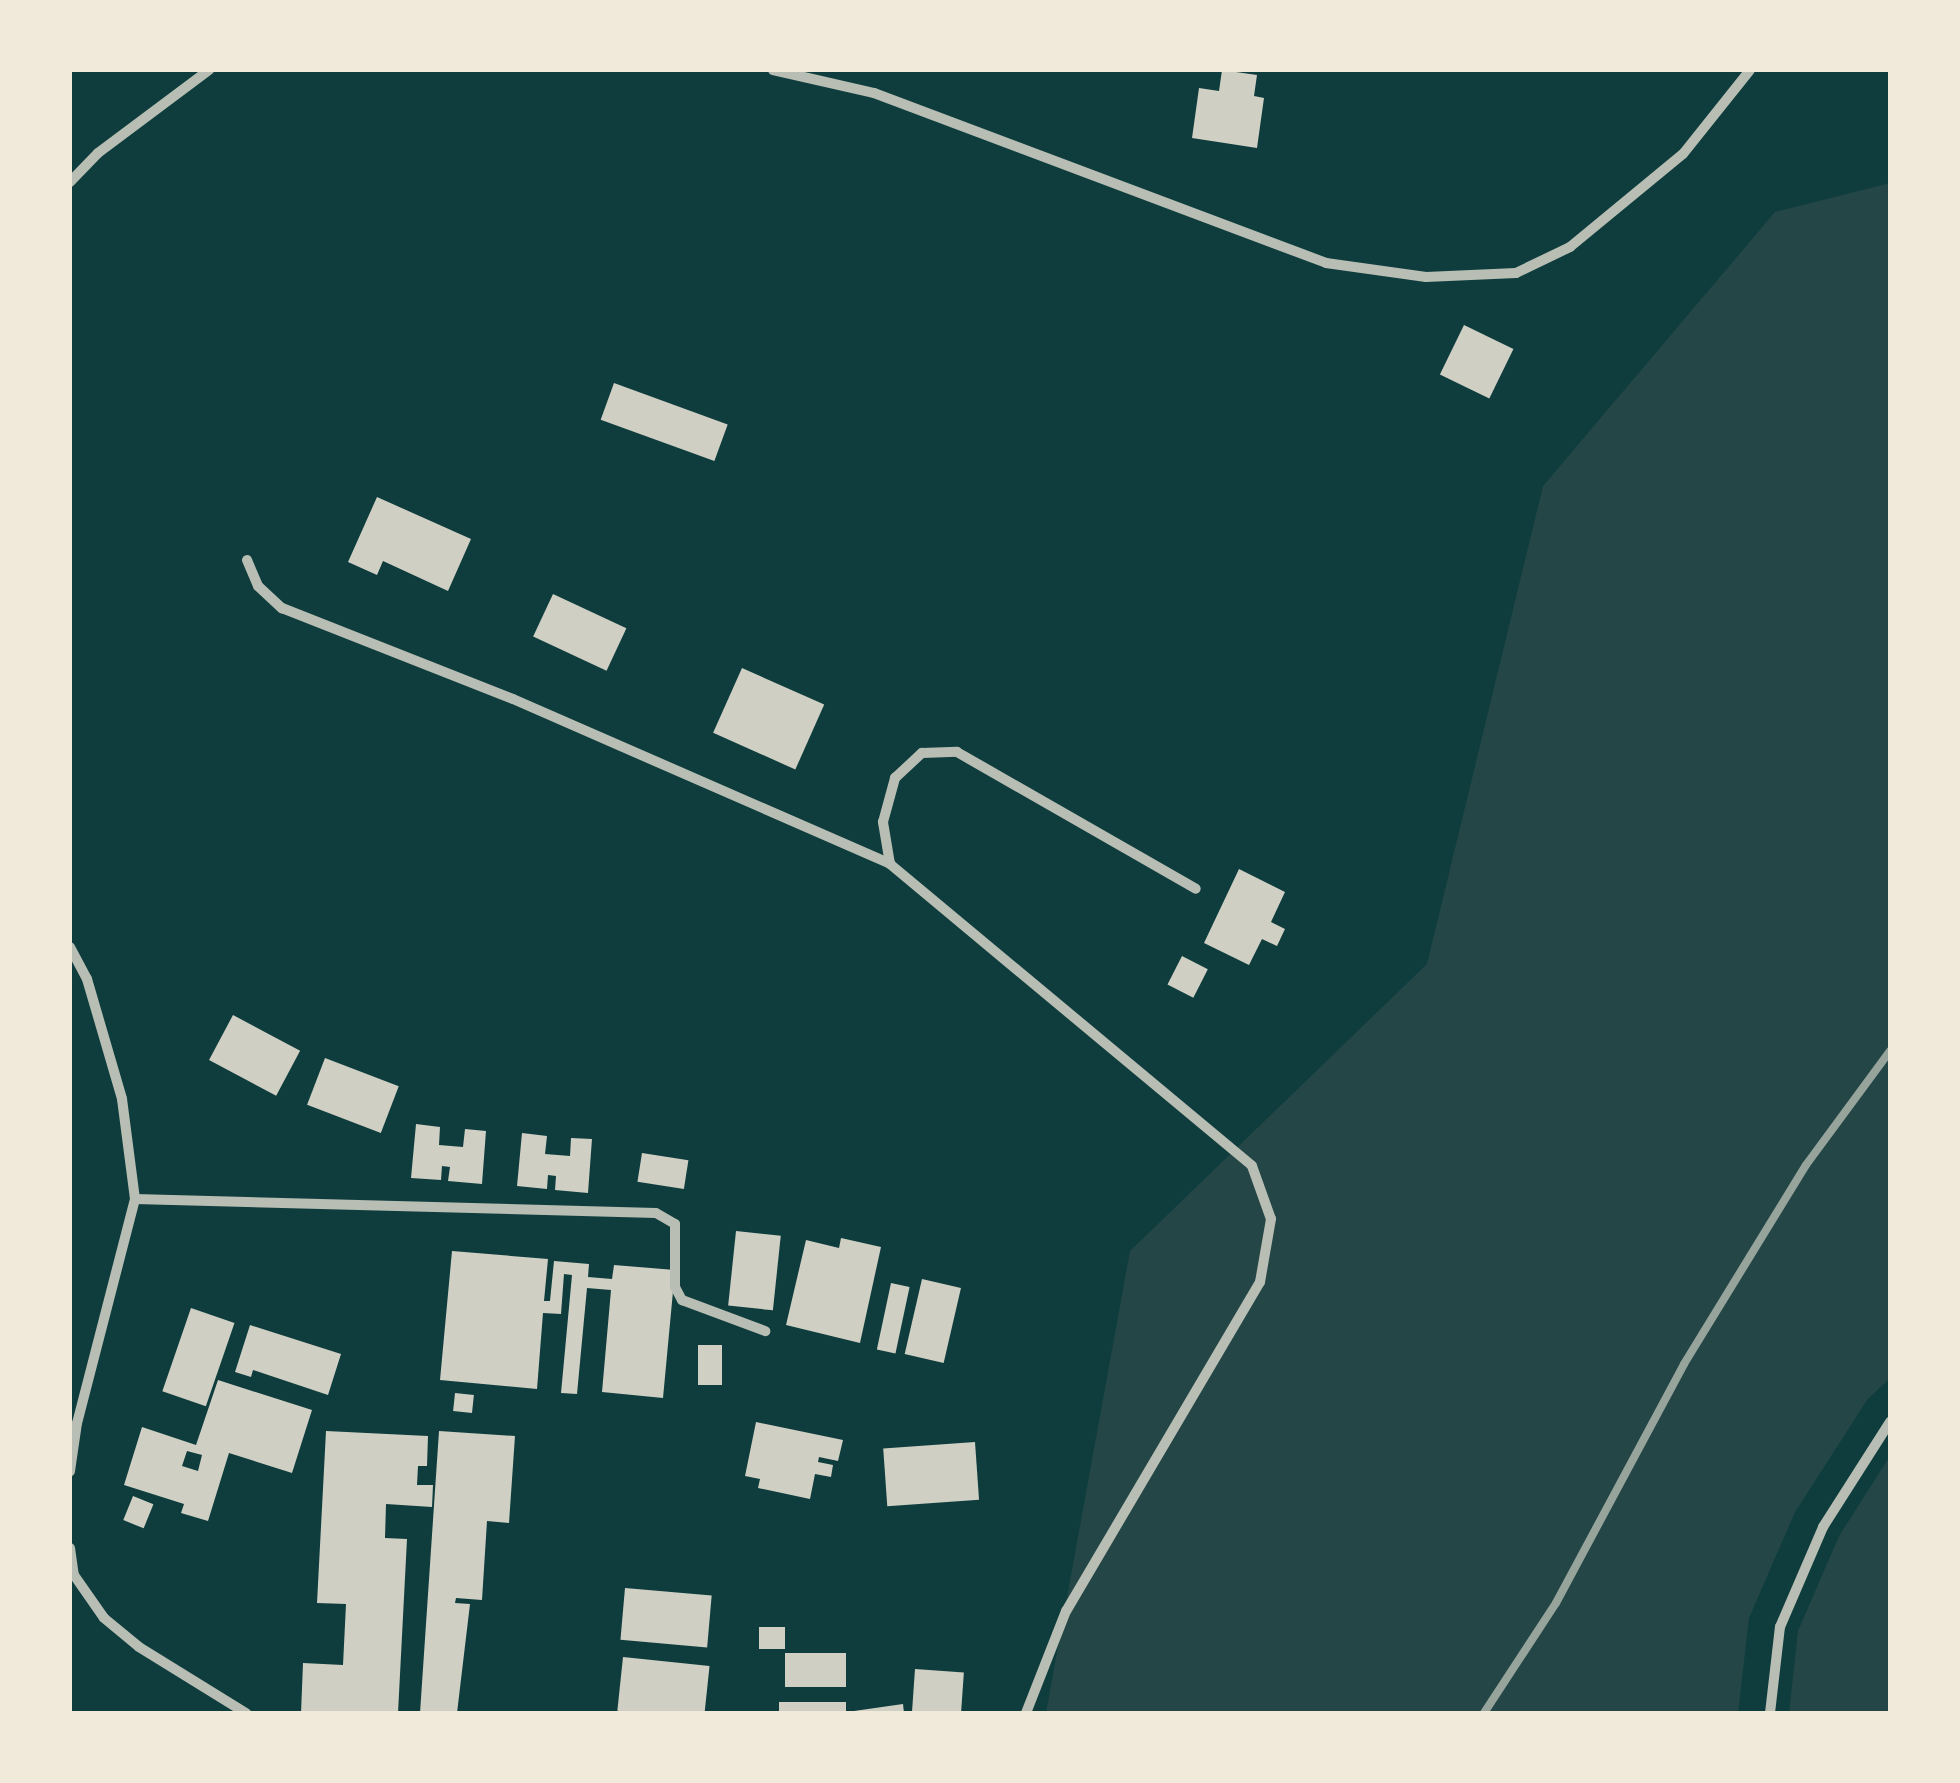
<!DOCTYPE html>
<html>
<head>
<meta charset="utf-8">
<style>
  body { margin:0 }
  #map { position:relative; width:1960px; height:1783px; overflow:hidden; background:#0f3d3e; font-family:Poppins,sans-serif }
  div>[style] { position:absolute }
  .green>* { inset:0; background:#244646 }
  .building>* { inset:0; background:#cfcfc3; transform-origin:0 0 }
  .minor>* { height:10px; margin:-5px; padding:0 5px; transform-origin:5px; border-radius:5px; background:#b8beb3 }
  .rail>* { height:8px; margin:-4px; padding:0 4px; transform-origin:4px; border-radius:4px; background:#97a49c }
  span { translate:-50% -50%; white-space:nowrap; text-align:center; line-height:1.15; -webkit-text-stroke:10px #f1e9da; paint-order:stroke }
  .frame { position:absolute; inset:0; border:72px solid #f1e9da; pointer-events:none }
</style>
</head>
<body>
<div id="map">
  <div class="green">
    <i style="clip-path:polygon(1890px 183px,1890px 1378px,1867px 1400px,1795px 1512px,1749px 1618px,1738px 1713px,1046px 1713px,1130px 1251px,1427px 964px,1543px 486px,1775px 212px)"></i>
    <i style="clip-path:polygon(1890px 1456px,1890px 1713px,1789px 1713px,1798px 1631px,1839px 1536px)"></i>
  </div>
  <div class="building">
    <i style="clip-path:polygon(1222px 70px,1257px 75px,1254px 96px,1264px 98px,1257px 148px,1192px 138px,1199px 88px,1219px 91px)"></i>
    <i style="left:1464px;top:325px;width:55px;height:55px;rotate:26deg"></i>
    <i style="left:614px;top:383px;width:121px;height:39px;rotate:20deg"></i>
    <i style="clip-path:polygon(377px 497px,471px 539px,448px 591px,383px 561px,377px 575px,348px 562px)"></i>
    <i style="left:553px;top:594px;width:81px;height:47px;rotate:25deg"></i>
    <i style="left:742px;top:668px;width:90px;height:71px;rotate:24deg"></i>
    <i style="clip-path:polygon(1239px 869px,1285px 892px,1271px 922px,1285px 929px,1277px 946px,1262px 939px,1249px 965px,1204px 943px)"></i>
    <i style="left:1182px;top:956px;width:29px;height:32px;rotate:27deg"></i>
    <i style="left:233px;top:1015px;width:76px;height:51px;rotate:28deg"></i>
    <i style="left:325px;top:1058px;width:79px;height:50px;rotate:21deg"></i>
    <i style="clip-path:polygon(416px 1124px,440px 1127px,439px 1145px,463px 1147px,465px 1129px,486px 1131px,482px 1184px,448px 1181px,450px 1167px,442px 1166px,441px 1180px,411px 1178px)"></i>
    <i style="clip-path:polygon(522px 1133px,547px 1136px,545px 1154px,570px 1156px,571px 1138px,592px 1139px,588px 1193px,555px 1190px,556px 1176px,548px 1175px,547px 1189px,517px 1186px)"></i>
    <i style="left:642px;top:1153px;width:47px;height:29px;rotate:9deg"></i>
    <i style="left:736px;top:1231px;width:45px;height:75px;rotate:6deg"></i>
    <i style="clip-path:polygon(841px 1238px,881px 1247px,860px 1343px,786px 1325px,806px 1240px,839px 1248px)"></i>
    <i style="clip-path:polygon(452px 1251px,548px 1259px,544px 1301px,550px 1301px,554px 1261px,589px 1264px,588px 1277px,612px 1279px,614px 1265px,675px 1270px,663px 1398px,602px 1392px,611px 1290px,587px 1288px,577px 1394px,561px 1393px,572px 1275px,564px 1274px,561px 1314px,543px 1313px,537px 1389px,440px 1380px)"></i>
    <i style="left:922px;top:1279px;width:40px;height:77px;rotate:13deg"></i>
    <i style="left:891px;top:1283px;width:19px;height:68px;rotate:12deg"></i>
    <i style="left:191px;top:1308px;width:46px;height:88px;rotate:19deg"></i>
    <i style="clip-path:polygon(250px 1325px,341px 1354px,328px 1395px,253px 1370px,251px 1377px,235px 1372px)"></i>
    <i style="left:698px;top:1345px;width:24px;height:40px"></i>
    <i style="clip-path:polygon(evenodd,218px 1380px,312px 1410px,292px 1473px,229px 1453px,208px 1521px,181px 1513px,184px 1504px,124px 1485px,142px 1427px,196px 1445px,218px 1380px,187px 1451px,202px 1455px,198px 1471px,182px 1466px,187px 1451px)"></i>
    <i style="left:455px;top:1393px;width:19px;height:18px;rotate:6deg"></i>
    <i style="clip-path:polygon(756px 1422px,843px 1440px,838px 1461px,819px 1457px,818px 1462px,833px 1465px,831px 1477px,815px 1474px,810px 1499px,758px 1488px,760px 1479px,745px 1476px)"></i>
    <i style="clip-path:polygon(326px 1431px,428px 1436px,427px 1466px,418px 1466px,417px 1485px,433px 1485px,432px 1507px,386px 1504px,385px 1538px,407px 1539px,398px 1713px,301px 1713px,303px 1663px,343px 1665px,346px 1604px,317px 1603px)"></i>
    <i style="clip-path:polygon(439px 1431px,515px 1436px,509px 1523px,487px 1521px,482px 1600px,456px 1598px,455px 1603px,470px 1604px,457px 1713px,420px 1713px)"></i>
    <i style="left:975px;top:1442px;width:58px;height:92px;rotate:86deg"></i>
    <i style="left:133px;top:1496px;width:22px;height:26px;rotate:22deg"></i>
    <i style="left:625px;top:1588px;width:87px;height:52px;rotate:5deg"></i>
    <i style="left:759px;top:1627px;width:26px;height:22px"></i>
    <i style="left:785px;top:1653px;width:61px;height:34px"></i>
    <i style="left:623px;top:1657px;width:87px;height:54px;rotate:6deg"></i>
    <i style="left:915px;top:1669px;width:49px;height:44px;rotate:4deg"></i>
    <i style="left:779px;top:1702px;width:67px;height:11px"></i>
    <i style="clip-path:polygon(903px 1704px,904px 1713px,855px 1713px,854px 1711px)"></i>
  </div>
  <div class="minor">
    <i style="left:773px;top:70px;width:104px;rotate:12.8deg"></i>
    <i style="left:874px;top:93px;width:483px;rotate:20.6deg"></i>
    <i style="left:1326px;top:263px;width:101px;rotate:8deg"></i>
    <i style="left:1426px;top:277px;width:90px;rotate:-2.5deg"></i>
    <i style="left:1516px;top:273px;width:60px;rotate:-25.7deg"></i>
    <i style="left:1570px;top:247px;width:146px;rotate:-39.5deg"></i>
    <i style="left:1683px;top:154px;width:107px;rotate:-51.4deg"></i>
    <i style="left:70px;top:182px;width:40px;rotate:-46deg"></i>
    <i style="left:98px;top:153px;width:139px;rotate:-36.8deg"></i>
    <i style="left:247px;top:560px;width:28px;rotate:67deg"></i>
    <i style="left:258px;top:586px;width:33px;rotate:43deg"></i>
    <i style="left:282px;top:608px;width:248px;rotate:21.5deg"></i>
    <i style="left:513px;top:699px;width:412px;rotate:23.6deg"></i>
    <i style="left:890px;top:864px;width:471px;rotate:39.8deg"></i>
    <i style="left:1252px;top:1166px;width:56px;rotate:70.3deg"></i>
    <i style="left:1271px;top:1219px;width:64px;rotate:99.9deg"></i>
    <i style="left:1260px;top:1282px;width:382px;rotate:120.5deg"></i>
    <i style="left:1066px;top:1611px;width:110px;rotate:111.4deg"></i>
    <i style="left:890px;top:864px;width:43px;rotate:-99.5deg"></i>
    <i style="left:883px;top:822px;width:46px;rotate:-74.7deg"></i>
    <i style="left:895px;top:778px;width:37px;rotate:-43deg"></i>
    <i style="left:922px;top:753px;width:35px;rotate:-2deg"></i>
    <i style="left:957px;top:752px;width:275px;rotate:29.8deg"></i>
    <i style="left:70px;top:947px;width:36px;rotate:62deg"></i>
    <i style="left:87px;top:979px;width:125px;rotate:73.7deg"></i>
    <i style="left:122px;top:1099px;width:101px;rotate:82.6deg"></i>
    <i style="left:135px;top:1199px;width:231px;rotate:104.5deg"></i>
    <i style="left:77px;top:1423px;width:49px;rotate:98.3deg"></i>
    <i style="left:135px;top:1199px;width:521px;rotate:1.54deg"></i>
    <i style="left:656px;top:1213px;width:22px;rotate:30deg"></i>
    <i style="left:675px;top:1224px;width:63px;rotate:90deg"></i>
    <i style="left:675px;top:1287px;width:15px;rotate:62deg"></i>
    <i style="left:682px;top:1300px;width:89px;rotate:20.5deg"></i>
    <i style="left:70px;top:1548px;width:27px;rotate:82deg"></i>
    <i style="left:74px;top:1575px;width:52px;rotate:55.1deg"></i>
    <i style="left:104px;top:1618px;width:45px;rotate:39.6deg"></i>
    <i style="left:139px;top:1647px;width:126px;rotate:31.7deg"></i>
    <i style="left:1770px;top:1713px;width:87px;rotate:-83.4deg"></i>
    <i style="left:1780px;top:1627px;width:109px;rotate:-66.7deg"></i>
    <i style="left:1823px;top:1527px;width:125px;rotate:-57.5deg"></i>
  </div>
  <div class="rail">
    <i style="left:1484px;top:1713px;width:131px;rotate:-56.8deg"></i>
    <i style="left:1556px;top:1603px;width:271px;rotate:-61.8deg"></i>
    <i style="left:1684px;top:1364px;width:233px;rotate:-58.5deg"></i>
    <i style="left:1806px;top:1165px;width:142px;rotate:-53.6deg"></i>
  </div>
  <div class="frame"></div>
</div>
</body>
</html>
